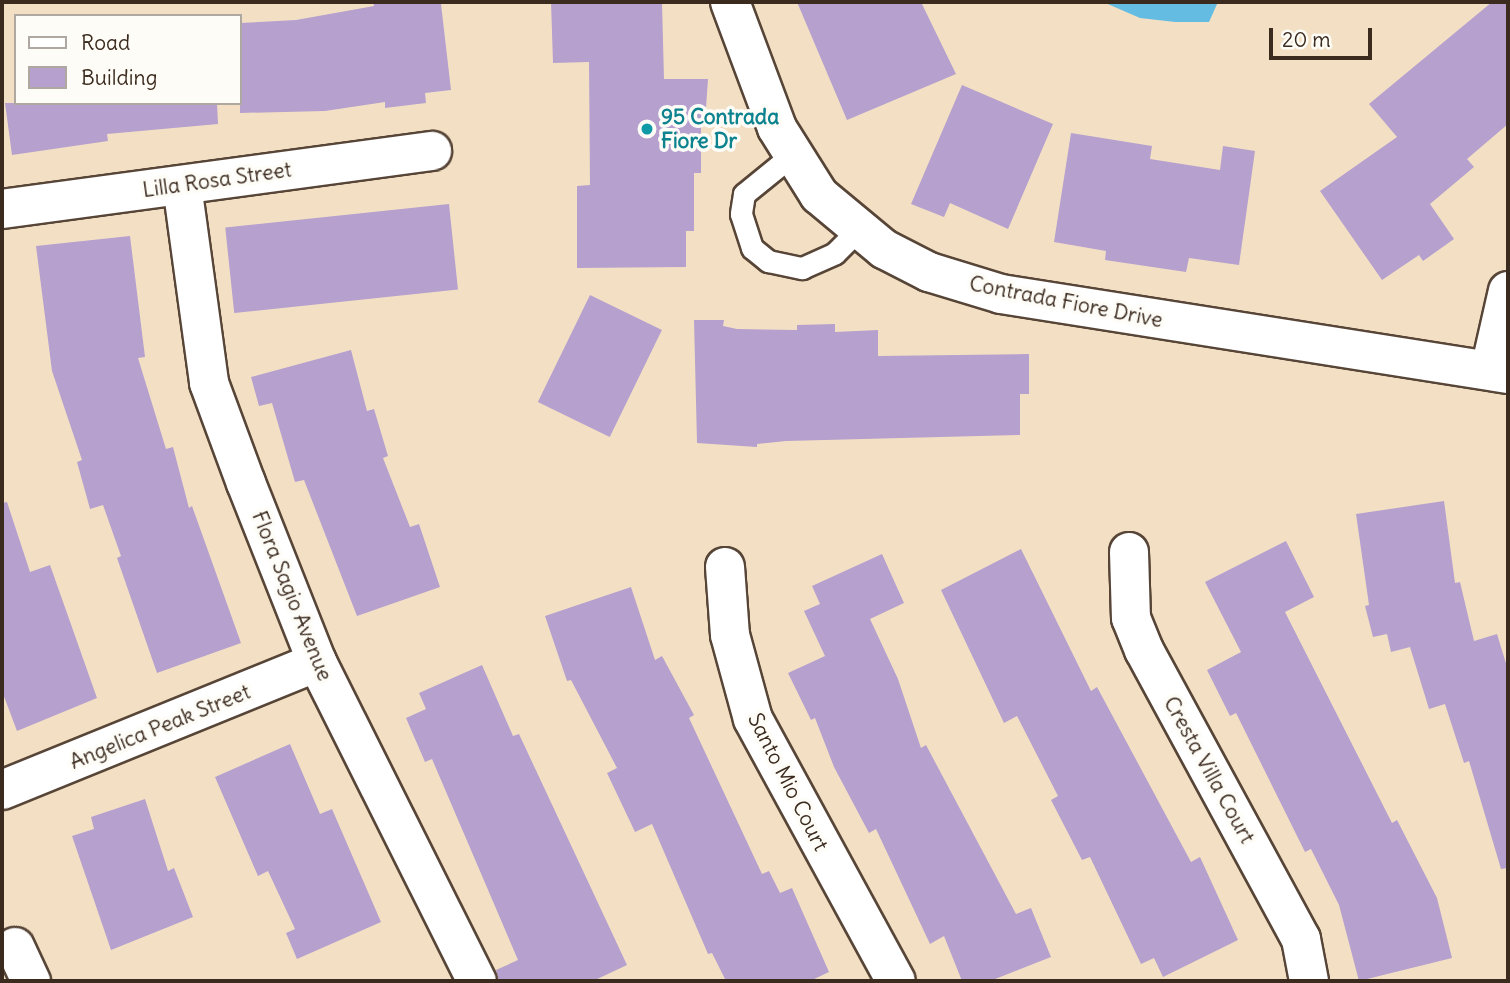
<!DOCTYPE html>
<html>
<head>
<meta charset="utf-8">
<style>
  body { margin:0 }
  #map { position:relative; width:1510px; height:983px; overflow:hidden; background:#f3e0c4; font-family:Delius,sans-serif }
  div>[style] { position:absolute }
  .water>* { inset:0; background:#65bce2 }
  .building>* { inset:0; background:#b5a0ce; transform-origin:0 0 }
  .roads { filter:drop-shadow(2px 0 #574537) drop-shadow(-2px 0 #574537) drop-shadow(0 2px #574537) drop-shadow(0 -2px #574537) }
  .lane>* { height:21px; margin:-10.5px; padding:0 10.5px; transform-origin:10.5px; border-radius:10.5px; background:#fff }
  .street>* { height:38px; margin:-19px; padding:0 19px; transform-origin:19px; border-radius:19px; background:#fff }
  .dots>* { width:19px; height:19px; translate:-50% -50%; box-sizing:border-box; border:4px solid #fdfcf7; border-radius:50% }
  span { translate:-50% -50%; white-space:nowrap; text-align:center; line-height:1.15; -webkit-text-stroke:7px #fdfcf7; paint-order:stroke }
  .culture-label { font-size:21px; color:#0d838f; font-weight:700 }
  .left { translate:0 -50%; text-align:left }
  .street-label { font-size:21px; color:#3b2a1e }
  .frame { position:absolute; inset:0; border:4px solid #3b2a1e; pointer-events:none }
  .legend { position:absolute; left:14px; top:14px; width:228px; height:91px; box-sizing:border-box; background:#fdfcf7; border:2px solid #afa8a0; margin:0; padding:9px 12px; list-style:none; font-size:21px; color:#3b2a1e }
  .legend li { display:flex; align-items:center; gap:14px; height:35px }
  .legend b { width:35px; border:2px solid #afa8a0 }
  .scale { position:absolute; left:1269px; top:28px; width:103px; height:32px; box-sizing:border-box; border:4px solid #3b2a1e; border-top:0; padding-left:9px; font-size:21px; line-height:24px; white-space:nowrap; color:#3b2a1e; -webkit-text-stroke:5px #fdfcf7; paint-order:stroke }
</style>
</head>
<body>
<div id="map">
  <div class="water">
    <i style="clip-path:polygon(1103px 2px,1218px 2px,1209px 22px,1175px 22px,1140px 18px)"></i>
  </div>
  <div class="building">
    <i style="clip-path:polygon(373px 2px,441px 4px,451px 90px,425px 93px,426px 103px,385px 108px,385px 102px,325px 111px,240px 113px,240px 23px,296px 20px,374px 6px)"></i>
    <i style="clip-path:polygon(551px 2px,662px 2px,664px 79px,708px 79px,705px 122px,701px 122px,701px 173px,694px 173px,694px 231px,686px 231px,686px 267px,577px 268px,577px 186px,590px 185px,589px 62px,553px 63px)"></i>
    <i style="clip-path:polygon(797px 2px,921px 2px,956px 74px,847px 120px)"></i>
    <i style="clip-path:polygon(1492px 2px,1508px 2px,1508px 124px,1467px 159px,1474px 167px,1430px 204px,1454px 239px,1423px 261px,1419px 255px,1382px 280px,1320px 191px,1397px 137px,1369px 104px)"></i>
    <i style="clip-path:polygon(962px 85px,1053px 124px,1008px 229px,950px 203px,944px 217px,911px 204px)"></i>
    <i style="clip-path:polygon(5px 103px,217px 103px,218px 124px,107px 134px,108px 141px,12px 155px)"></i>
    <i style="clip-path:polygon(1071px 133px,1152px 146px,1150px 159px,1220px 170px,1223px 146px,1255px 151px,1239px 265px,1189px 258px,1186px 272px,1105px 260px,1106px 251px,1054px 242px)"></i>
    <i style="left:449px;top:204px;width:86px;height:225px;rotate:84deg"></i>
    <i style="clip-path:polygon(130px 236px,145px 357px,138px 358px,166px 449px,173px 447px,189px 508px,192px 506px,241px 643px,157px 673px,117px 558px,121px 556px,103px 505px,90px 509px,77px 462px,82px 460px,52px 371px,36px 246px)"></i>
    <i style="left:590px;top:295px;width:80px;height:119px;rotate:26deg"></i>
    <i style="clip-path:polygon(694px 320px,724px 320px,723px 326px,737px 329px,797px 330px,797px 325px,835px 324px,835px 332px,878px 330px,878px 356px,1029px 354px,1029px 394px,1020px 394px,1020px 435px,786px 441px,757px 444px,757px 447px,697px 443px)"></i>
    <i style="clip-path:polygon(351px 350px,367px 411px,374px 409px,388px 456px,383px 458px,410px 527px,419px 524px,440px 587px,357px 616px,304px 480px,295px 482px,272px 403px,259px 406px,251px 377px)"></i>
    <i style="clip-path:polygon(1444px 501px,1455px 583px,1460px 582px,1474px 641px,1497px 634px,1508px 670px,1508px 868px,1501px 869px,1469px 761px,1464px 763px,1445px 704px,1429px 709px,1410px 647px,1391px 652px,1387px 634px,1373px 637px,1365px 606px,1369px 605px,1356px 514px)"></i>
    <i style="clip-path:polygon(7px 502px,30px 572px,50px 565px,97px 698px,17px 731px,2px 691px,2px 503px)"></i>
    <i style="clip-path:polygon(1286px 541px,1314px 597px,1285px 612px,1392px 823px,1397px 820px,1437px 898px,1452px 958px,1359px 981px,1339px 905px,1311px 849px,1305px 852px,1236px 713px,1230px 716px,1207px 670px,1241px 652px,1205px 582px)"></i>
    <i style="clip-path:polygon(1021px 549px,1091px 691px,1097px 687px,1191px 862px,1200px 857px,1238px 940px,1163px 977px,1154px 958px,1141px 964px,1090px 857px,1082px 860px,1051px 800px,1058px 796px,1017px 716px,1004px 723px,941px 590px)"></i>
    <i style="clip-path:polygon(882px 554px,904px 603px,870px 619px,898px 679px,921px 748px,926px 745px,1016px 914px,1031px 908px,1051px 957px,990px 981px,962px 981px,944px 936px,930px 944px,876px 829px,869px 833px,834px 767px,815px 718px,811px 720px,788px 673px,825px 656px,804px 611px,820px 604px,812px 586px)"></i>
    <i style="clip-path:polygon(631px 587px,655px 660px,662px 656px,694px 715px,689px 718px,762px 874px,769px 871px,780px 893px,792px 888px,829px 972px,810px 981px,726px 981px,712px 953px,708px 954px,652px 824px,635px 832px,607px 773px,617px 768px,571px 680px,567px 681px,545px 616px)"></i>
    <i style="clip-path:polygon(482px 665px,513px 736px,519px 734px,627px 965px,593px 981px,499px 981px,496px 970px,518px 960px,432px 759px,425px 762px,406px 718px,426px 709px,419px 693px)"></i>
    <i style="clip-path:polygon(290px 744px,320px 814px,332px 809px,381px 922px,297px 959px,286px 933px,295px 929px,268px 871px,258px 876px,215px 777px)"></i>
    <i style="clip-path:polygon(145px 799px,168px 871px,174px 868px,193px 917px,111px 950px,72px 836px,94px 829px,91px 817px)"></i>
  </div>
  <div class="roads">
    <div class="lane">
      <i style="left:792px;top:155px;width:62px;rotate:140.9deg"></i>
      <i style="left:744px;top:194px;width:20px;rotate:99deg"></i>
      <i style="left:741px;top:214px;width:36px;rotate:72deg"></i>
      <i style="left:752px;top:248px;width:21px;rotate:39deg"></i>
      <i style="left:768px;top:261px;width:35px;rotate:12deg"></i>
      <i style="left:802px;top:268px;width:36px;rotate:-24deg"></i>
      <i style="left:835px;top:253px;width:34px;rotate:-45deg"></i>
    </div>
    <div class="street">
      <i style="left:730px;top:2px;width:134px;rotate:69.5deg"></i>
      <i style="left:777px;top:128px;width:79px;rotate:57.9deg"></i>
      <i style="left:819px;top:195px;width:85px;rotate:39.7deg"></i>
      <i style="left:884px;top:249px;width:51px;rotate:27.1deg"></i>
      <i style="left:929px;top:272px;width:75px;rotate:17deg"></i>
      <i style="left:1001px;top:294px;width:513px;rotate:8.97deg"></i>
      <i style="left:182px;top:185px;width:200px;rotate:82.2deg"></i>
      <i style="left:209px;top:383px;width:107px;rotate:69.7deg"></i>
      <i style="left:246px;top:483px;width:193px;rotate:68.4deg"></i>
      <i style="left:317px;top:662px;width:357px;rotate:63.4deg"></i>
      <i style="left:2px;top:209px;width:434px;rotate:-7.7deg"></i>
      <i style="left:1490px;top:370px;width:81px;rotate:-77.2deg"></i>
      <i style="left:1129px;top:552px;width:66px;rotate:88.3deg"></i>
      <i style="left:1131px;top:618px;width:35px;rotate:68deg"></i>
      <i style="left:1144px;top:650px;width:329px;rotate:61.5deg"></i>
      <i style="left:1301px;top:939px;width:43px;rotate:79.2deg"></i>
      <i style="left:725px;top:567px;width:68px;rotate:85.8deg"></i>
      <i style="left:730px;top:635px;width:87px;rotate:74.7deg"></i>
      <i style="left:753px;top:719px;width:298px;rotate:61.4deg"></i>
      <i style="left:2px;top:790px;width:340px;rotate:-22.1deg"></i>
      <i style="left:15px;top:947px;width:38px;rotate:65deg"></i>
    </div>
  </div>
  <div class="dots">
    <i style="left:647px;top:129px;background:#0f9aa8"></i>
  </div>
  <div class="culture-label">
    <span class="left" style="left:661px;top:129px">95 Contrada<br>Fiore Dr</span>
  </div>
  <div class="street-label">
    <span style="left:217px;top:180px;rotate:-8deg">Lilla Rosa Street</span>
    <span style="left:1066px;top:302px;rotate:11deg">Contrada Fiore Drive</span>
    <span style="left:292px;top:596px;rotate:68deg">Flora Sagio Avenue</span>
    <span style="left:160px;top:727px;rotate:-22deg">Angelica Peak Street</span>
    <span style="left:1209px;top:770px;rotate:61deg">Cresta Villa Court</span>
    <span style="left:788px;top:782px;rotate:63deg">Santo Mio Court</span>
  </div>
  <div class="frame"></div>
  <ul class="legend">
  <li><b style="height:9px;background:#fff"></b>Road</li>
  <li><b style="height:19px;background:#b5a0ce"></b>Building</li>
  </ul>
  <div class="scale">20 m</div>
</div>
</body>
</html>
